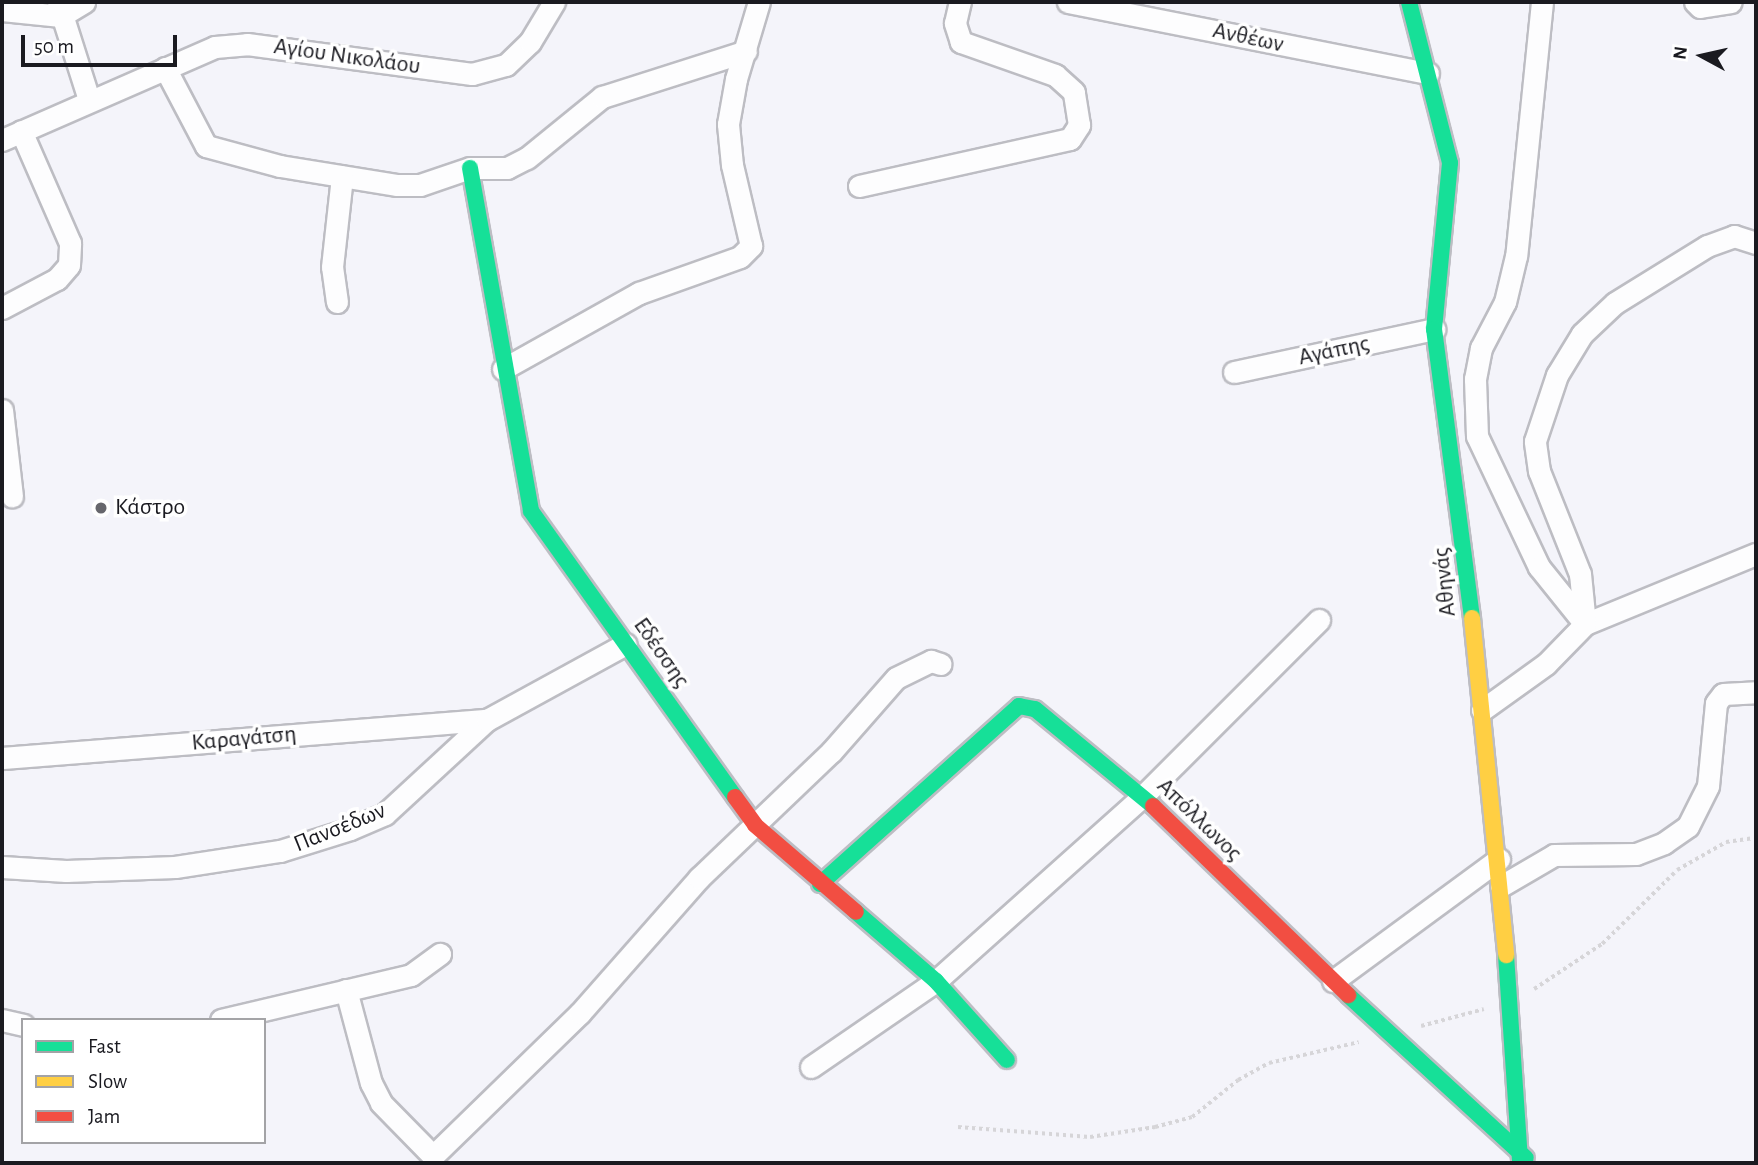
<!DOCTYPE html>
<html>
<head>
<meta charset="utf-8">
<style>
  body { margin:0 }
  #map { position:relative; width:1758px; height:1165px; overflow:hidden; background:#f4f4fa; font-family:"Alegreya Sans",sans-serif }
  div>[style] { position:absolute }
  .path>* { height:3.5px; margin-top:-1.75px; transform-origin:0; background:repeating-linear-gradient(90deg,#d6d5d8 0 3.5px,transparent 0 7px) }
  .roads { filter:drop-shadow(2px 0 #bdbdc3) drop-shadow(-2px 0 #bdbdc3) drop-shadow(0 2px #bdbdc3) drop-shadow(0 -2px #bdbdc3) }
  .street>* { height:21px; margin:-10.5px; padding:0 10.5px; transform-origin:10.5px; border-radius:10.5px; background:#fdfdfe }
  .fast>* { height:16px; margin:-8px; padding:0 8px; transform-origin:8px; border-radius:8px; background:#16e098 }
  .slow>* { height:16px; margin:-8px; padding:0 8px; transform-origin:8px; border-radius:8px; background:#ffcf43 }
  .jam>* { height:16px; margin:-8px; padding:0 8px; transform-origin:8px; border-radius:8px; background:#f24e42 }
  .dots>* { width:19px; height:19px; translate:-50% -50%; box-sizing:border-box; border:4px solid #fff; border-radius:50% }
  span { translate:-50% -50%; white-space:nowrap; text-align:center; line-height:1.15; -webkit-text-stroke:7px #fff; paint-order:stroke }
  .street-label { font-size:24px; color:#1a1a20 }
  .poi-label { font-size:24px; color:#1a1a20 }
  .left { translate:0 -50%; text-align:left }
  .frame { position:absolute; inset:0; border:4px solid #1a1a20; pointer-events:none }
  .legend { position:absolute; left:21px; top:1018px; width:245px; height:126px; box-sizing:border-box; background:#fff; border:2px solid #a3a3a6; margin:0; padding:9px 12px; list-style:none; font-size:21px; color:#1a1a20 }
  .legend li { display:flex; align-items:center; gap:14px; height:35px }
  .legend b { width:35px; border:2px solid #a3a3a6 }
  .north { position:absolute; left:1667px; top:21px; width:70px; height:70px; -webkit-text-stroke:5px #fff; paint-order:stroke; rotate:278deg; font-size:19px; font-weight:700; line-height:28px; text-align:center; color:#1a1a20 }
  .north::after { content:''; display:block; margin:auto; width:24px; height:32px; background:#1a1a20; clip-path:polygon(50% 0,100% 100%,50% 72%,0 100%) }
  .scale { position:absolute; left:21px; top:35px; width:156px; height:32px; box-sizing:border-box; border:4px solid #1a1a20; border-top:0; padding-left:9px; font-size:21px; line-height:24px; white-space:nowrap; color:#1a1a20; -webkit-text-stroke:5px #fff; paint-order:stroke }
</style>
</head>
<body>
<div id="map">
  <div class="path">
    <i style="left:1534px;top:989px;width:82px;rotate:-33.5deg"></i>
    <i style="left:1602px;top:944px;width:105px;rotate:-44.6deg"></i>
    <i style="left:1677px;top:870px;width:56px;rotate:-29.7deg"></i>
    <i style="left:1726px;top:842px;width:30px;rotate:-8deg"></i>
    <i style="left:1421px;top:1026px;width:65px;rotate:-15.1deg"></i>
    <i style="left:958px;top:1127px;width:132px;rotate:4.3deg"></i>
    <i style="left:1090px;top:1137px;width:66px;rotate:-8.7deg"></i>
    <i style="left:1155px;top:1127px;width:38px;rotate:-15deg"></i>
    <i style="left:1192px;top:1117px;width:59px;rotate:-38.8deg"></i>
    <i style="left:1238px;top:1080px;width:35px;rotate:-29deg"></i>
    <i style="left:1269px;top:1063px;width:92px;rotate:-13.1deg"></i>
  </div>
  <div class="roads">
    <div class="street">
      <i style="left:58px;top:2px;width:103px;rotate:72.4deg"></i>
      <i style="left:1068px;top:2px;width:367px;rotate:11.2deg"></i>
      <i style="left:1542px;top:2px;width:255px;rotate:95.8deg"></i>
      <i style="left:1516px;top:256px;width:47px;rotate:103.4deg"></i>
      <i style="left:1505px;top:302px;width:52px;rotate:117.6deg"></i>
      <i style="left:1481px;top:348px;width:32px;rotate:101deg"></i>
      <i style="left:1475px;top:379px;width:57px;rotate:88deg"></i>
      <i style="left:1477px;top:436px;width:145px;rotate:64.7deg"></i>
      <i style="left:1539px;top:567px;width:73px;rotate:51.1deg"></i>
      <i style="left:1585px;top:624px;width:185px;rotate:-22.3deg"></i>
      <i style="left:1695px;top:2px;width:7px;rotate:45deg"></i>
      <i style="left:1700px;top:7px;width:31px;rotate:-9deg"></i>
      <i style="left:2px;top:10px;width:59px;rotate:5.8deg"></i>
      <i style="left:61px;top:16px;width:27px;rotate:-31deg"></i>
      <i style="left:165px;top:68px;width:88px;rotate:62.3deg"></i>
      <i style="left:206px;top:146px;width:77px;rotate:15.1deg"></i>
      <i style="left:280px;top:166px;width:119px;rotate:9.2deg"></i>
      <i style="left:397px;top:185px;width:23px"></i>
      <i style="left:420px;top:185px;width:53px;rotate:-18.8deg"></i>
      <i style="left:470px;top:168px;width:37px"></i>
      <i style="left:507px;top:168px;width:22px;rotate:-27deg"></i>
      <i style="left:527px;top:158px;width:97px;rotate:-39.1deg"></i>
      <i style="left:602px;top:97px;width:151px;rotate:-17.7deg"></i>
      <i style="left:2px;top:140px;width:232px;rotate:-23.6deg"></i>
      <i style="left:215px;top:47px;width:32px;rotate:-5deg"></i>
      <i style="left:247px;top:44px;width:227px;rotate:7.6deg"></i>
      <i style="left:472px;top:74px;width:35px;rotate:-15deg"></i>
      <i style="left:506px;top:65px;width:33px;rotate:-44deg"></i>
      <i style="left:530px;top:42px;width:47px;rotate:-59deg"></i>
      <i style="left:859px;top:186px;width:216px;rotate:-12.6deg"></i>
      <i style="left:1070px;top:139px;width:17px;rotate:-57deg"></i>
      <i style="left:1079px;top:125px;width:33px;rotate:-99deg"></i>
      <i style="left:1074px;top:92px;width:25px;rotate:-138deg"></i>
      <i style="left:1055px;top:75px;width:100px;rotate:-160.7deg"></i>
      <i style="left:961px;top:42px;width:20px;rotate:-108deg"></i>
      <i style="left:955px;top:23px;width:22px;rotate:-77deg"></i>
      <i style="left:337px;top:302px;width:35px;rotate:-98deg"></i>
      <i style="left:332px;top:267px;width:91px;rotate:-83.7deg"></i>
      <i style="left:2px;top:308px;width:62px;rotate:-27.8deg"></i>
      <i style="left:57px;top:279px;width:18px;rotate:-49deg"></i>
      <i style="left:69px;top:265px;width:22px;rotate:-87deg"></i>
      <i style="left:70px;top:243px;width:122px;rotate:-113.6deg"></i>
      <i style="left:503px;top:369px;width:156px;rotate:-29.2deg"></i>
      <i style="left:639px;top:293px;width:107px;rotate:-19.6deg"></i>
      <i style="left:740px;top:257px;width:16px;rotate:-45deg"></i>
      <i style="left:751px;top:246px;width:83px;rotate:-103.2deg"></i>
      <i style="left:732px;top:165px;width:41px;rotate:-95.6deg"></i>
      <i style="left:728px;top:124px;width:46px;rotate:-79.9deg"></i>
      <i style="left:736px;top:79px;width:80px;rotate:-73.4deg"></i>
      <i style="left:1234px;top:372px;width:205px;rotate:-12.1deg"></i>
      <i style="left:2px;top:410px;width:87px;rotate:83.4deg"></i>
      <i style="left:1482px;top:710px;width:79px;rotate:-35.7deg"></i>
      <i style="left:1546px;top:664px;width:56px;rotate:-45.7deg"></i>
      <i style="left:1585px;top:624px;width:50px;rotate:-95.7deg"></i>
      <i style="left:1580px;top:574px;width:111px;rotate:-111.7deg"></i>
      <i style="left:1539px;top:471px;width:30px;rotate:-98deg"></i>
      <i style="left:1535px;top:441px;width:70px;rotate:-71.6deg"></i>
      <i style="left:1557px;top:375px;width:48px;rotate:-58.6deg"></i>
      <i style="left:1582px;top:334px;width:45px;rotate:-43.2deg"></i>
      <i style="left:1615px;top:303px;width:108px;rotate:-31.8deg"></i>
      <i style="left:1707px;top:246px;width:29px;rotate:-20deg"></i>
      <i style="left:1734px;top:236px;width:23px;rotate:18deg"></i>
      <i style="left:2px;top:758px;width:486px;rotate:-4.5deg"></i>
      <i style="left:2px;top:867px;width:64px;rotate:3.6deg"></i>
      <i style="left:66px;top:871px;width:109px;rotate:-2.1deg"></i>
      <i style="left:175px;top:867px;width:106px;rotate:-8.7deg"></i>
      <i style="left:280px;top:851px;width:73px;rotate:-17.4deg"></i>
      <i style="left:350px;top:829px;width:38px;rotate:-23deg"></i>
      <i style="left:385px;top:814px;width:139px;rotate:-42.7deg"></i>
      <i style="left:487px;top:720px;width:158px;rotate:-28.7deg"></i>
      <i style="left:1501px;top:886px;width:61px;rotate:-30.3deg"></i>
      <i style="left:1554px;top:855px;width:82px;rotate:-0.7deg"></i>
      <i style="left:1636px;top:854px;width:30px;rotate:-21deg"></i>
      <i style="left:1664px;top:843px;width:29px;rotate:-35deg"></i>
      <i style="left:1688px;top:826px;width:45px;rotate:-63.4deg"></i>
      <i style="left:1708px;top:786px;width:83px;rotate:-84.5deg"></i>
      <i style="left:1716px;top:703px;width:11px;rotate:-52deg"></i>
      <i style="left:1723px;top:694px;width:33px;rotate:-3deg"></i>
      <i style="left:1333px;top:981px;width:206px;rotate:-36.3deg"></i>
      <i style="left:346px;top:990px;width:96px;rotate:75deg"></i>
      <i style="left:371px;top:1083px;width:22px;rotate:63deg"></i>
      <i style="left:381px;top:1103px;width:74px;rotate:45.5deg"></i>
      <i style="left:433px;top:1156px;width:205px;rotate:-44.2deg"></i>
      <i style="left:580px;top:1013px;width:180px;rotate:-48.6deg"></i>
      <i style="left:699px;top:878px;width:182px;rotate:-43.7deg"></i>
      <i style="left:831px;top:752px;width:98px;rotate:-48.7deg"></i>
      <i style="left:896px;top:678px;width:39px;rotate:-26deg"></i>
      <i style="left:931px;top:661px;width:10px;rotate:17deg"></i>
      <i style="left:2px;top:1020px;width:22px;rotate:13deg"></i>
      <i style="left:221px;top:1020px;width:195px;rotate:-13.3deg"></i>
      <i style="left:411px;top:975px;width:36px;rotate:-36deg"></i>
      <i style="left:811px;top:1067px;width:152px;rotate:-34.5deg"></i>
      <i style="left:936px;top:981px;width:278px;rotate:-41.8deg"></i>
      <i style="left:1143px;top:796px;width:249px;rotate:-45deg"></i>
    </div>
    <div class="fast">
      <i style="left:1409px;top:2px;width:166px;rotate:75.7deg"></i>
      <i style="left:1450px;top:163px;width:167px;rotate:95.5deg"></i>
      <i style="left:1434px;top:329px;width:291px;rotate:82.5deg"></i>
      <i style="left:470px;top:168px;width:348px;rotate:79.9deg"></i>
      <i style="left:531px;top:511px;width:351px;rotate:54.5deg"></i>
      <i style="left:820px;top:884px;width:267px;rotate:-41.8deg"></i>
      <i style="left:1019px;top:706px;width:16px;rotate:11deg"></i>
      <i style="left:1035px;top:709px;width:153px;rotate:39.4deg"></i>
      <i style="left:856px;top:912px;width:106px;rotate:40.8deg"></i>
      <i style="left:936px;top:981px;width:106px;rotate:48.1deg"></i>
      <i style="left:1506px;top:955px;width:208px;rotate:86.1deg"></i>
      <i style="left:1348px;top:995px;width:241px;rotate:42.5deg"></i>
    </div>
    <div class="slow">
      <i style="left:1472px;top:618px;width:339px;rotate:84.2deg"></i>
    </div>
    <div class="jam">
      <i style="left:735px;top:797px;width:34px;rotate:54deg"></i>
      <i style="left:755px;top:825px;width:133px;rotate:40.7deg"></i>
      <i style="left:1153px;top:806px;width:272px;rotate:44.1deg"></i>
    </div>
  </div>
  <div class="dots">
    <i style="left:101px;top:508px;background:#66666c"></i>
  </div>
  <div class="street-label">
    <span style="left:1248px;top:38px;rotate:12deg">Ανθέων</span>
    <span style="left:347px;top:57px;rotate:8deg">Αγίου Νικολάου</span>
    <span style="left:1334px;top:351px;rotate:-12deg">Αγάπης</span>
    <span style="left:1445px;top:582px;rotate:-96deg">Αθηνάς</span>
    <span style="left:661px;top:653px;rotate:55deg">Εδέσσης</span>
    <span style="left:244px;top:739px;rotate:-5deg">Καραγάτση</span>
    <span style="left:1199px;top:820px;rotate:44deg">Απόλλωνος</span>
    <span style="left:340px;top:828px;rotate:-22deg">Πανσέδων</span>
  </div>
  <div class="poi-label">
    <span class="left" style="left:115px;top:508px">Κάστρο</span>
  </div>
  <div class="frame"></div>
  <ul class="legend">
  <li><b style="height:9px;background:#16e098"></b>Fast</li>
  <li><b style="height:9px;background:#ffcf43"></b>Slow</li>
  <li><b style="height:9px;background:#f24e42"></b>Jam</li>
  </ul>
  <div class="north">N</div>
  <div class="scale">50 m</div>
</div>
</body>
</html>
